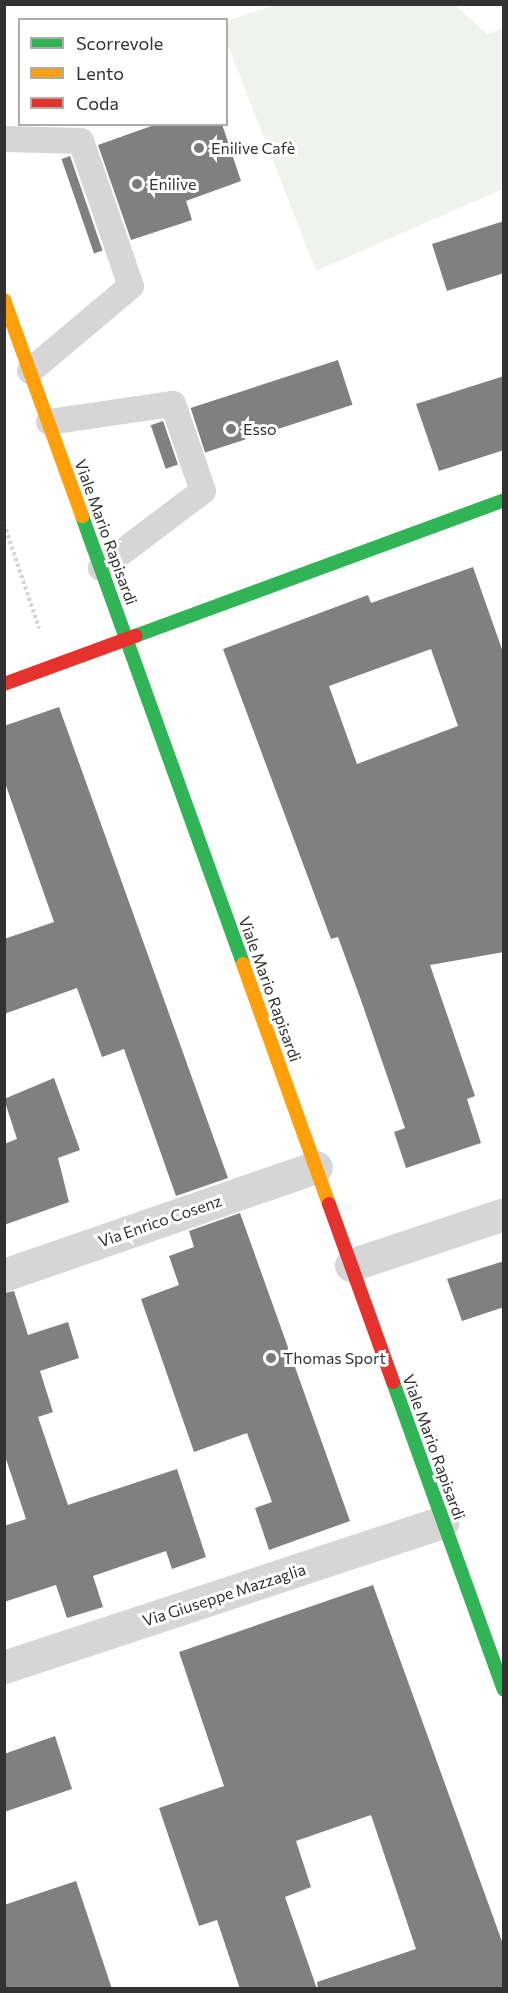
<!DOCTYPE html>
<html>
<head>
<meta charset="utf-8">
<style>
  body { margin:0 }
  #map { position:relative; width:508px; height:1993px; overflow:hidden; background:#fff; font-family:Commissioner,sans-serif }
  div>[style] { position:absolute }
  .green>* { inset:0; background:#f0f3ed }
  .building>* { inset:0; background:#808080; transform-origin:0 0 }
  .path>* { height:4px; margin-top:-2px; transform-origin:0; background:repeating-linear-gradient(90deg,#d4d4d4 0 3px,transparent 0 6px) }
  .lane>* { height:26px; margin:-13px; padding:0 13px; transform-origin:13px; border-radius:13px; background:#d6d6d6 }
  .street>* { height:33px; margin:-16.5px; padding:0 16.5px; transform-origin:16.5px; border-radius:16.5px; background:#d6d6d6 }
  .fast>* { height:14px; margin:-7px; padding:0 7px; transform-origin:7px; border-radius:7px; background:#30b455 }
  .slow>* { height:14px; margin:-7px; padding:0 7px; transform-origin:7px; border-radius:7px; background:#ff9f0a }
  .jam>* { height:14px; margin:-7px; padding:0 7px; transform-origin:7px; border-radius:7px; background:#e5322d }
  .dots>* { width:16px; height:16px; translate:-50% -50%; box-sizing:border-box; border:3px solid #fff; border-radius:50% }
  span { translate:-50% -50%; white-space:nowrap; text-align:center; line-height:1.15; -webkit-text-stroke:6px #fff; paint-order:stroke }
  .poi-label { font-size:16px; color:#323232 }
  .left { translate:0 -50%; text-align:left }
  .street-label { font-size:16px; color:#323232 }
  .frame { position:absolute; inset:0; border:6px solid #323232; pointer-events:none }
  .legend { position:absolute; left:18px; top:18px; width:210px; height:108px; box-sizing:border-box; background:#fff; border:2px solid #adadad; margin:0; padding:8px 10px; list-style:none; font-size:18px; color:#323232 }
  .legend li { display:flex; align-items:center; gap:12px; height:30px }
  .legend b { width:30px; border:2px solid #adadad }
</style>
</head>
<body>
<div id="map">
  <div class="green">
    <i style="clip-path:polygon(275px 5px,455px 5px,487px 34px,503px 28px,503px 189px,316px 271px,227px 43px,227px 21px)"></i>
  </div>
  <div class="building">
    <i style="clip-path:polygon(157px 124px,222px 124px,241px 181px,186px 201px,192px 220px,131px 240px,98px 145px)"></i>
    <i style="left:70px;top:156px;width:100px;height:9px;rotate:71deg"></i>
    <i style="clip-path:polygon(504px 221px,504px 273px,447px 291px,432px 244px)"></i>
    <i style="left:338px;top:360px;width:47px;height:155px;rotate:72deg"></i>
    <i style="clip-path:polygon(504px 376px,504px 450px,439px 471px,416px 404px)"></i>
    <i style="left:163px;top:421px;width:46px;height:13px;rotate:71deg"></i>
    <i style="clip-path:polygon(evenodd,473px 567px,504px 655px,504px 952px,430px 965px,475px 1096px,467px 1099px,481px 1143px,406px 1168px,394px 1132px,405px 1128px,362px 1003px,338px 937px,331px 939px,223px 649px,368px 595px,371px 603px,473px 567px,431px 649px,458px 726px,357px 764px,329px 686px,431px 649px)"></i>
    <i style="clip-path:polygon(59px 707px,228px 1178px,176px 1196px,124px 1049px,102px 1057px,77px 988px,4px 1014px,4px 939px,54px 922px,4px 780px,4px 726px)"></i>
    <i style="clip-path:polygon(54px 1078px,80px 1150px,58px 1158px,69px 1202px,4px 1225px,4px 1144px,17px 1139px,4px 1099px)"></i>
    <i style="clip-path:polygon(240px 1213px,350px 1521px,269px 1550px,255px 1508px,272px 1502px,247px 1433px,194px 1452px,141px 1299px,179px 1285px,169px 1256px,194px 1247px,189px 1231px)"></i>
    <i style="clip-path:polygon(504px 1261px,504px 1307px,462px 1321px,447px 1279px)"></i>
    <i style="clip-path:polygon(14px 1291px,28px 1335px,68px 1322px,79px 1358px,40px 1371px,53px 1412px,38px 1417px,68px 1505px,177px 1469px,206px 1557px,172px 1569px,166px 1551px,93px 1576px,103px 1607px,67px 1618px,56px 1585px,4px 1602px,4px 1526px,26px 1519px,4px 1453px,4px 1293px)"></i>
    <i style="clip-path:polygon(373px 1585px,504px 1947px,504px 1989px,318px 1989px,317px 1982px,416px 1949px,371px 1815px,296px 1841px,311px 1887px,285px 1897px,317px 1989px,240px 1989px,217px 1920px,199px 1926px,159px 1808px,224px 1786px,179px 1652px)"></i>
    <i style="clip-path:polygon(55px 1736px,72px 1789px,4px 1812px,4px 1754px)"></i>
    <i style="clip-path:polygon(76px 1881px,112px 1989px,4px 1989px,4px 1905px)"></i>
  </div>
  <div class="path">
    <i style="left:4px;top:524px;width:110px;rotate:71.4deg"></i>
  </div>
  <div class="lane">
    <i style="left:4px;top:139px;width:77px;rotate:1.5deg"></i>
    <i style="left:81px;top:141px;width:153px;rotate:71deg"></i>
    <i style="left:131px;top:286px;width:132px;rotate:139.9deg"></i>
    <i style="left:49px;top:422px;width:125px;rotate:-8.3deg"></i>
    <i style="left:173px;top:404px;width:92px;rotate:71deg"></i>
    <i style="left:203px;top:491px;width:128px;rotate:143deg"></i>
  </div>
  <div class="street">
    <i style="left:351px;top:1265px;width:161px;rotate:-18.4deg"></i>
    <i style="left:4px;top:1275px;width:330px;rotate:-19.1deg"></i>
    <i style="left:4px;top:1667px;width:462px;rotate:-18.3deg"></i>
  </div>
  <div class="fast">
    <i style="left:82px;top:516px;width:476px;rotate:70.2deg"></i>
    <i style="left:135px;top:636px;width:393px;rotate:-20.2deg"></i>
    <i style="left:393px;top:1382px;width:327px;rotate:70.2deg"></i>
  </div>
  <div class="slow">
    <i style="left:4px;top:300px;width:230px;rotate:70.1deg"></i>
    <i style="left:243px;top:964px;width:255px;rotate:70.3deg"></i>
  </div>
  <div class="jam">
    <i style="left:4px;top:684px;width:140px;rotate:-20.1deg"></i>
    <i style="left:329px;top:1204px;width:189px;rotate:70.2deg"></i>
  </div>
  <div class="dots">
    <i style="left:199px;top:148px;background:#7a7a7a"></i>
    <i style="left:137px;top:184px;background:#7a7a7a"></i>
    <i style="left:231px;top:429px;background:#7a7a7a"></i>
    <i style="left:271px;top:1358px;background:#7a7a7a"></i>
  </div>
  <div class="poi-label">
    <span class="left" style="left:211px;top:148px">Enilive Cafè</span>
    <span class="left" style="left:149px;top:184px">Enilive</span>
    <span class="left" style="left:243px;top:429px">Esso</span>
    <span class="left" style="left:283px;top:1358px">Thomas Sport</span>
  </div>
  <div class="street-label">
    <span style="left:106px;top:532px;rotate:70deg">Viale Mario Rapisardi</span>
    <span style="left:270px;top:989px;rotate:70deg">Viale Mario Rapisardi</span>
    <span style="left:160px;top:1221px;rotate:-19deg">Via Enrico Cosenz</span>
    <span style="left:434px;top:1447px;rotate:70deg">Viale Mario Rapisardi</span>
    <span style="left:224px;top:1595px;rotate:-18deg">Via Giuseppe Mazzaglia</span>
  </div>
  <div class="frame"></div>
  <ul class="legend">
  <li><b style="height:8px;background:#30b455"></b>Scorrevole</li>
  <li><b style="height:8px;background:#ff9f0a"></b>Lento</li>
  <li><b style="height:8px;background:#e5322d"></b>Coda</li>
  </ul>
</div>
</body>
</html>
